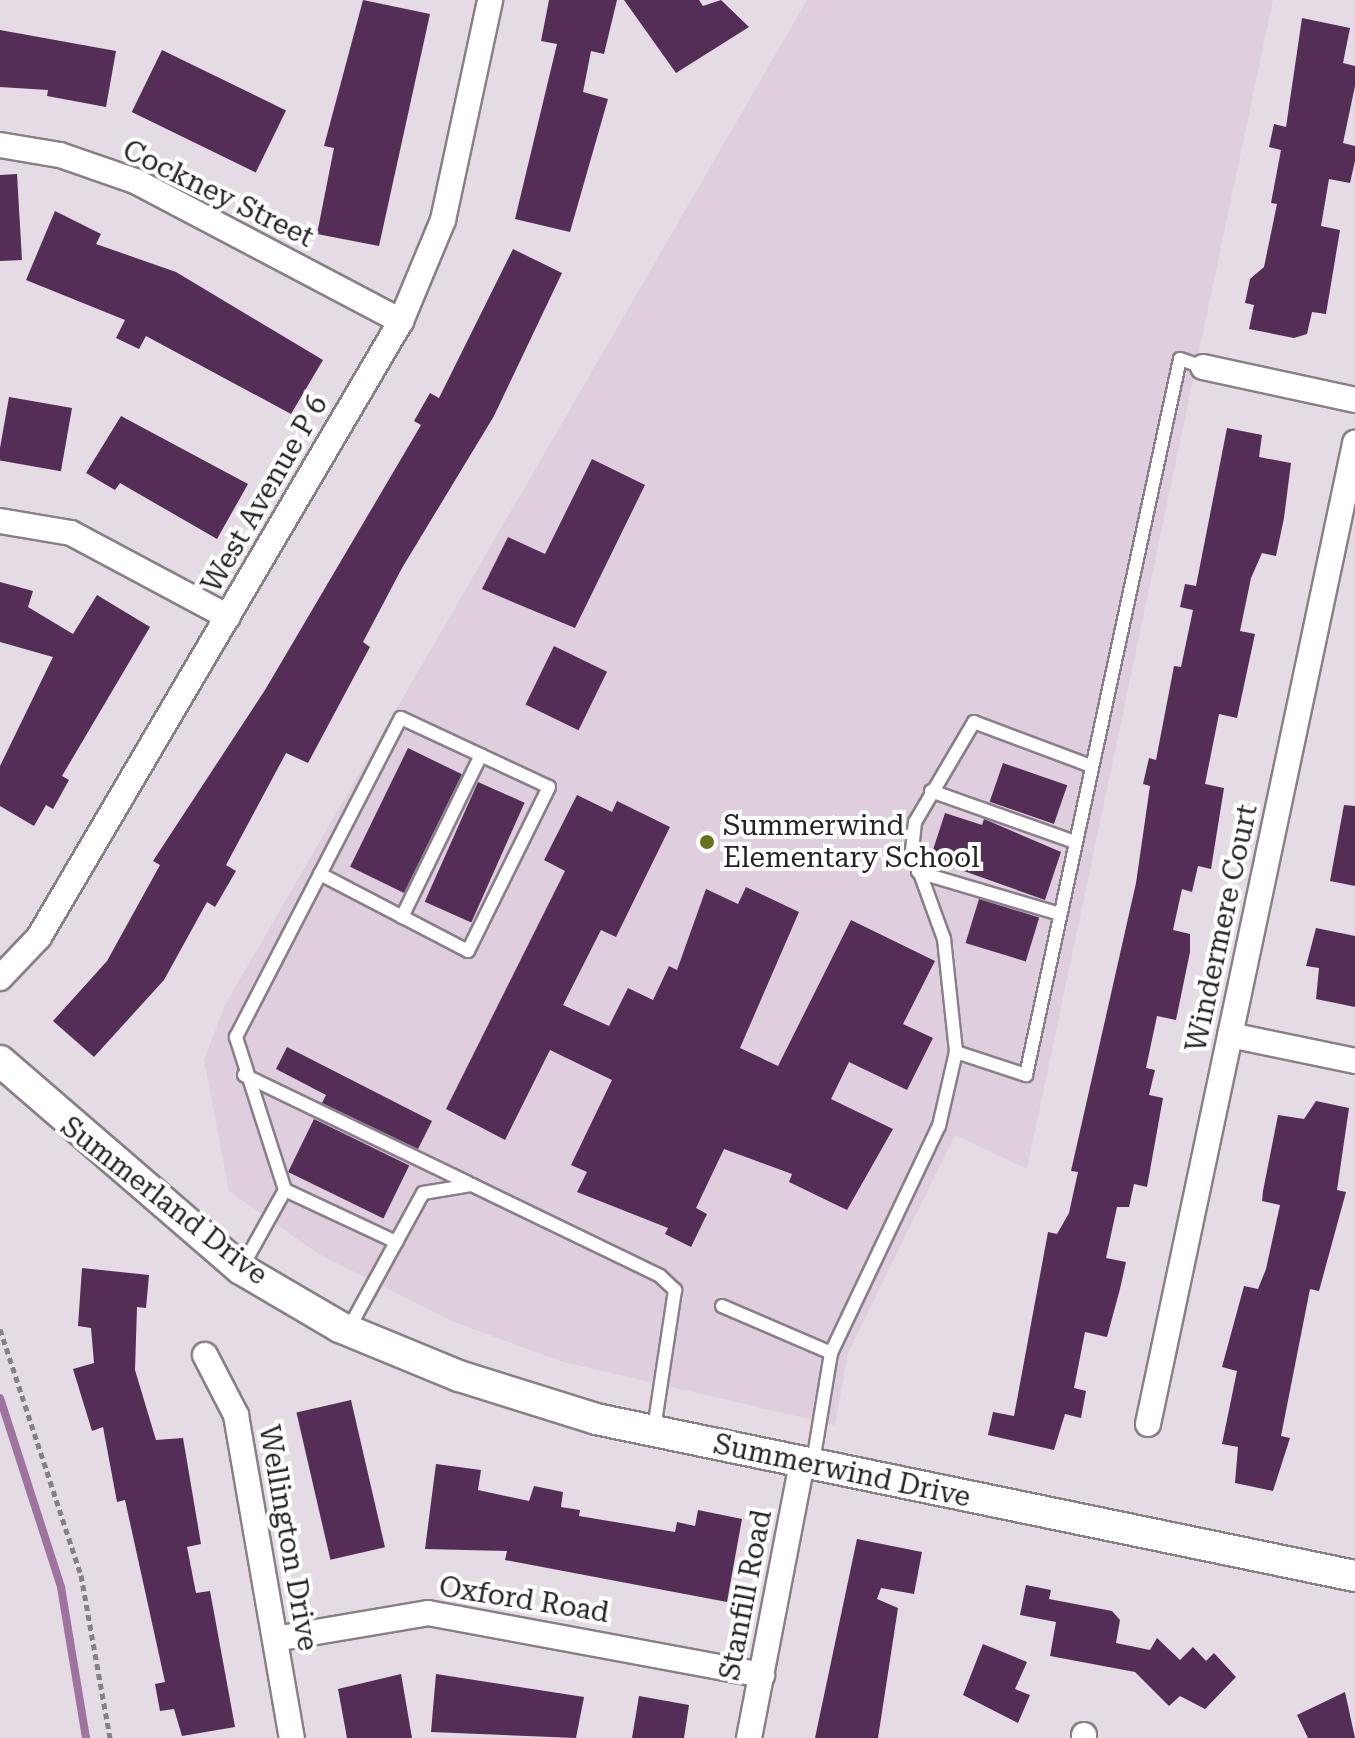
<!DOCTYPE html>
<html>
<head>
<meta charset="utf-8">
<style>
  body { margin:0 }
  #map { position:relative; width:1355px; height:1738px; overflow:hidden; background:#e5dbe5; font-family:"Roboto Serif",serif }
  div>[style] { position:absolute }
  .built>* { inset:0; background:#decede }
  .stream>* { height:8px; margin:-4px; padding:0 4px; transform-origin:4px; border-radius:4px; background:#9e73a0 }
  .building>* { inset:0; background:#542e57; transform-origin:0 0 }
  .path>* { height:5px; margin-top:-2.5px; transform-origin:0; background:repeating-linear-gradient(90deg,#867f86 0 6px,transparent 0 10px) }
  .roads { filter:drop-shadow(2px 0 #897f89) drop-shadow(-2px 0 #897f89) drop-shadow(0 2px #897f89) drop-shadow(0 -2px #897f89) }
  .service>* { height:12px; margin:-6px; padding:0 6px; transform-origin:6px; border-radius:6px; background:#fff }
  .minor>* { height:24px; margin:-12px; padding:0 12px; transform-origin:12px; border-radius:12px; background:#fff }
  .tertiary>* { height:30px; margin:-15px; padding:0 15px; transform-origin:15px; border-radius:15px; background:#fff }
  .dots>* { width:22px; height:22px; translate:-50% -50%; box-sizing:border-box; border:4px solid #fff; border-radius:50% }
  span { translate:-50% -50%; white-space:nowrap; text-align:center; line-height:1.15; -webkit-text-stroke:8px #fff; paint-order:stroke }
  .street-label { font-size:28px; color:#252125 }
  .poi-label { font-size:28px; color:#252125 }
  .left { translate:0 -50%; text-align:left }
</style>
</head>
<body>
<div id="map">
  <div class="built">
    <i style="clip-path:polygon(807px 0,1273px 0,1027px 1169px,955px 1135px,848px 1353px,835px 1425px,563px 1362px,454px 1322px,317px 1253px,229px 1191px,204px 1060px,225px 1005px)"></i>
  </div>
  <div class="stream">
    <i style="left:0;top:1398px;width:199px;rotate:72.1deg"></i>
    <i style="left:61px;top:1587px;width:153px;rotate:80.6deg"></i>
  </div>
  <div class="building">
    <i style="clip-path:polygon(363px 0,430px 14px,379px 246px,317px 234px,334px 148px,324px 146px)"></i>
    <i style="clip-path:polygon(549px 0,617px 0,604px 54px,591px 51px,583px 92px,608px 99px,570px 232px,515px 219px,557px 44px,541px 41px)"></i>
    <i style="clip-path:polygon(624px 0,699px 0,703px 6px,721px 0,749px 27px,676px 73px)"></i>
    <i style="clip-path:polygon(1302px 18px,1350px 28px,1343px 63px,1355px 66px,1355px 86px,1343px 143px,1355px 146px,1355px 161px,1350px 183px,1329px 179px,1321px 226px,1340px 230px,1326px 314px,1312px 312px,1307px 334px,1294px 338px,1249px 329px,1254px 305px,1245px 303px,1250px 279px,1264px 267px,1277px 204px,1271px 203px,1281px 150px,1269px 147px,1274px 124px,1286px 127px)"></i>
    <i style="clip-path:polygon(0 30px,116px 51px,106px 107px,47px 96px,48px 90px,0 87px)"></i>
    <i style="left:162px;top:50px;width:138px;height:69px;rotate:26deg"></i>
    <i style="clip-path:polygon(17px 174px,22px 260px,0 261px,0 175px)"></i>
    <i style="clip-path:polygon(55px 211px,101px 234px,96px 244px,176px 272px,323px 360px,291px 414px,146px 336px,139px 349px,116px 338px,125px 320px,26px 280px)"></i>
    <i style="clip-path:polygon(513px 249px,562px 273px,494px 416px,402px 568px,363px 642px,370px 647px,308px 763px,286px 753px,226px 865px,236px 871px,215px 907px,207px 902px,164px 980px,94px 1057px,53px 1021px,107px 961px,160px 865px,153px 861px,265px 690px,421px 425px,414px 421px,430px 393px,439px 398px)"></i>
    <i style="left:9px;top:397px;width:64px;height:64px;rotate:10deg"></i>
    <i style="clip-path:polygon(121px 416px,248px 484px,217px 539px,120px 483px,115px 490px,86px 473px)"></i>
    <i style="clip-path:polygon(1227px 428px,1262px 435px,1259px 457px,1291px 463px,1284px 518px,1276px 556px,1262px 553px,1251px 578px,1240px 631px,1255px 634px,1237px 718px,1219px 714px,1205px 784px,1224px 788px,1211px 869px,1198px 866px,1192px 892px,1182px 889px,1173px 930px,1190px 934px,1190px 952px,1176px 1020px,1157px 1016px,1146px 1068px,1155px 1070px,1149px 1095px,1163px 1098px,1147px 1187px,1134px 1184px,1129px 1207px,1117px 1207px,1106px 1258px,1126px 1262px,1120px 1289px,1107px 1337px,1085px 1332px,1074px 1388px,1086px 1391px,1081px 1418px,1065px 1414px,1054px 1450px,988px 1435px,993px 1412px,1014px 1416px,1048px 1232px,1057px 1234px,1069px 1213px,1078px 1172px,1071px 1171px,1136px 883px,1150px 786px,1143px 784px,1149px 758px,1156px 760px,1174px 666px,1181px 667px,1193px 610px,1180px 607px,1185px 584px,1196px 586px)"></i>
    <i style="clip-path:polygon(592px 459px,645px 485px,575px 628px,482px 589px,508px 537px,545px 554px)"></i>
    <i style="clip-path:polygon(0 582px,33px 591px,28px 607px,73px 634px,97px 595px,150px 627px,62px 776px,69px 780px,53px 809px,46px 805px,34px 826px,0 806px,0 766px,53px 657px,0 642px)"></i>
    <i style="left:554px;top:646px;width:59px;height:65px;rotate:26deg"></i>
    <i style="left:408px;top:748px;width:60px;height:132px;rotate:26deg"></i>
    <i style="left:1003px;top:763px;width:68px;height:41px;rotate:19deg"></i>
    <i style="left:478px;top:782px;width:51px;height:131px;rotate:24deg"></i>
    <i style="clip-path:polygon(577px 795px,612px 812px,617px 801px,670px 827px,616px 937px,601px 930px,563px 1005px,609px 1026px,628px 988px,653px 1000px,669px 966px,677px 970px,706px 889px,738px 904px,746px 887px,799px 912px,740px 1048px,778px 1066px,851px 920px,935px 961px,903px 1024px,933px 1038px,907px 1090px,849px 1062px,831px 1099px,893px 1129px,847px 1210px,789px 1182px,792px 1174px,724px 1149px,696px 1208px,707px 1214px,691px 1247px,665px 1234px,668px 1228px,577px 1192px,587px 1172px,571px 1165px,612px 1080px,550px 1050px,505px 1140px,446px 1109px,565px 871px,544px 860px)"></i>
    <i style="clip-path:polygon(1344px 805px,1355px 806px,1355px 886px,1330px 881px)"></i>
    <i style="clip-path:polygon(945px 813px,982px 825px,984px 819px,1061px 852px,1045px 900px,930px 859px)"></i>
    <i style="left:979px;top:899px;width:63px;height:46px;rotate:17deg"></i>
    <i style="clip-path:polygon(1316px 928px,1355px 936px,1355px 1007px,1316px 999px,1319px 968px,1306px 966px)"></i>
    <i style="clip-path:polygon(287px 1047px,432px 1121px,418px 1149px,322px 1103px,326px 1095px,276px 1069px)"></i>
    <i style="clip-path:polygon(1316px 1101px,1349px 1108px,1337px 1190px,1346px 1192px,1319px 1291px,1310px 1289px,1281px 1436px,1290px 1438px,1273px 1491px,1235px 1483px,1238px 1447px,1222px 1444px,1237px 1371px,1222px 1367px,1244px 1286px,1258px 1289px,1266px 1269px,1280px 1205px,1262px 1201px,1263px 1191px,1278px 1115px,1304px 1119px)"></i>
    <i style="left:314px;top:1119px;width:106px;height:59px;rotate:26deg"></i>
    <i style="clip-path:polygon(82px 1268px,149px 1275px,146px 1308px,137px 1307px,135px 1370px,156px 1440px,183px 1438px,201px 1544px,187px 1547px,196px 1593px,210px 1591px,235px 1727px,182px 1736px,174px 1709px,160px 1711px,155px 1684px,165px 1682px,125px 1500px,117px 1502px,103px 1427px,92px 1431px,73px 1369px,94px 1363px,91px 1328px,78px 1326px)"></i>
    <i style="left:351px;top:1400px;width:151px;height:56px;rotate:77deg"></i>
    <i style="clip-path:polygon(436px 1464px,481px 1470px,478px 1490px,529px 1501px,534px 1486px,563px 1492px,561px 1507px,580px 1510px,579px 1516px,675px 1532px,677px 1522px,695px 1526px,698px 1510px,742px 1519px,727px 1602px,505px 1560px,507px 1551px,425px 1549px)"></i>
    <i style="clip-path:polygon(857px 1539px,922px 1552px,914px 1594px,881px 1588px,877px 1599px,898px 1608px,878px 1738px,815px 1738px)"></i>
    <i style="clip-path:polygon(1026px 1585px,1051px 1590px,1049px 1599px,1112px 1611px,1120px 1620px,1116px 1643px,1150px 1650px,1157px 1638px,1180px 1660px,1193px 1647px,1206px 1661px,1214px 1653px,1236px 1677px,1205px 1709px,1180px 1696px,1169px 1706px,1135px 1672px,1050px 1656px,1056px 1622px,1020px 1615px)"></i>
    <i style="clip-path:polygon(983px 1644px,1027px 1662px,1015px 1689px,1030px 1695px,1018px 1723px,963px 1695px)"></i>
    <i style="clip-path:polygon(401px 1674px,412px 1738px,347px 1738px,338px 1689px)"></i>
    <i style="clip-path:polygon(436px 1674px,584px 1697px,576px 1738px,431px 1732px)"></i>
    <i style="clip-path:polygon(1345px 1692px,1355px 1738px,1308px 1738px,1297px 1715px)"></i>
    <i style="clip-path:polygon(639px 1696px,689px 1705px,684px 1738px,632px 1738px)"></i>
  </div>
  <div class="path">
    <i style="left:0;top:1329px;width:259px;rotate:71.8deg"></i>
    <i style="left:81px;top:1575px;width:166px;rotate:79.9deg"></i>
  </div>
  <div class="roads">
    <div class="service">
      <i style="left:1091px;top:766px;width:125px;rotate:-159.4deg"></i>
      <i style="left:974px;top:722px;width:116px;rotate:120.5deg"></i>
      <i style="left:915px;top:822px;width:29px;rotate:96deg"></i>
      <i style="left:912px;top:851px;width:94px;rotate:70deg"></i>
      <i style="left:944px;top:939px;width:114px;rotate:83.9deg"></i>
      <i style="left:956px;top:1052px;width:74px;rotate:18.2deg"></i>
      <i style="left:1026px;top:1075px;width:732px;rotate:-77.86deg"></i>
      <i style="left:1180px;top:359px;width:24px;rotate:19deg"></i>
      <i style="left:931px;top:791px;width:153px;rotate:19.5deg"></i>
      <i style="left:918px;top:872px;width:148px;rotate:16.5deg"></i>
      <i style="left:402px;top:917px;width:180px;rotate:-64deg"></i>
      <i style="left:244px;top:1075px;width:249px;rotate:25.7deg"></i>
      <i style="left:285px;top:1190px;width:123px;rotate:25.1deg"></i>
      <i style="left:241px;top:1269px;width:90px;rotate:-60.9deg"></i>
      <i style="left:285px;top:1190px;width:161px;rotate:-107.8deg"></i>
      <i style="left:236px;top:1037px;width:359px;rotate:-62.7deg"></i>
      <i style="left:401px;top:718px;width:163px;rotate:25deg"></i>
      <i style="left:549px;top:787px;width:183px;rotate:116.3deg"></i>
      <i style="left:468px;top:951px;width:167px;rotate:-152.5deg"></i>
      <i style="left:722px;top:1306px;width:119px;rotate:23.3deg"></i>
      <i style="left:348px;top:1330px;width:156px;rotate:-61.3deg"></i>
      <i style="left:423px;top:1193px;width:50px;rotate:-9.3deg"></i>
      <i style="left:472px;top:1185px;width:209px;rotate:25.8deg"></i>
      <i style="left:660px;top:1276px;width:21px;rotate:43deg"></i>
      <i style="left:675px;top:1290px;width:141px;rotate:98.6deg"></i>
      <i style="left:813px;top:1462px;width:110px;rotate:-80.6deg"></i>
      <i style="left:831px;top:1353px;width:251px;rotate:-64.6deg"></i>
      <i style="left:939px;top:1126px;width:76px;rotate:-77.1deg"></i>
    </div>
    <div class="minor">
      <i style="left:0;top:145px;width:61px;rotate:9.5deg"></i>
      <i style="left:60px;top:155px;width:79px;rotate:19.1deg"></i>
      <i style="left:135px;top:181px;width:301px;rotate:27.8deg"></i>
      <i style="left:1203px;top:367px;width:156px;rotate:12.2deg"></i>
      <i style="left:0;top:521px;width:72px;rotate:9.6deg"></i>
      <i style="left:71px;top:533px;width:178px;rotate:28.1deg"></i>
      <i style="left:0;top:978px;width:57px;rotate:-46.4deg"></i>
      <i style="left:39px;top:937px;width:714px;rotate:-59.56deg"></i>
      <i style="left:401px;top:321px;width:109px;rotate:-67.4deg"></i>
      <i style="left:443px;top:220px;width:225px;rotate:-77.9deg"></i>
      <i style="left:1230px;top:1035px;width:128px;rotate:11.7deg"></i>
      <i style="left:205px;top:1355px;width:68px;rotate:62.7deg"></i>
      <i style="left:236px;top:1415px;width:328px;rotate:80.2deg"></i>
      <i style="left:1148px;top:1424px;width:1003px;rotate:-78.08deg"></i>
      <i style="left:275px;top:1639px;width:155px;rotate:-9.6deg"></i>
      <i style="left:428px;top:1613px;width:340px;rotate:10.5deg"></i>
      <i style="left:749px;top:1738px;width:280px;rotate:-79.1deg"></i>
      <i style="left:1084px;top:1738px;width:3px;rotate:-90deg"></i>
    </div>
    <div class="tertiary">
      <i style="left:0;top:1061px;width:318px;rotate:40.8deg"></i>
      <i style="left:241px;top:1269px;width:115px;rotate:30.4deg"></i>
      <i style="left:340px;top:1327px;width:129px;rotate:22.4deg"></i>
      <i style="left:459px;top:1376px;width:144px;rotate:17.4deg"></i>
      <i style="left:596px;top:1419px;width:775px;rotate:11.69deg"></i>
    </div>
  </div>
  <div class="dots">
    <i style="left:707px;top:842px;background:#687119"></i>
  </div>
  <div class="street-label">
    <span style="left:218px;top:194px;rotate:26deg">Cockney Street</span>
    <span style="left:265px;top:494px;rotate:-60deg">West Avenue P 6</span>
    <span style="left:1222px;top:928px;rotate:-78deg">Windermere Court</span>
    <span style="left:164px;top:1201px;rotate:38deg">Summerland Drive</span>
    <span style="left:842px;top:1471px;rotate:12deg">Summerwind Drive</span>
    <span style="left:288px;top:1538px;rotate:80deg">Wellington Drive</span>
    <span style="left:746px;top:1595px;rotate:-79deg">Stanfill Road</span>
    <span style="left:524px;top:1600px;rotate:9deg">Oxford Road</span>
  </div>
  <div class="poi-label">
    <span class="left" style="left:723px;top:842px">Summerwind<br>Elementary School</span>
  </div>
</div>
</body>
</html>
